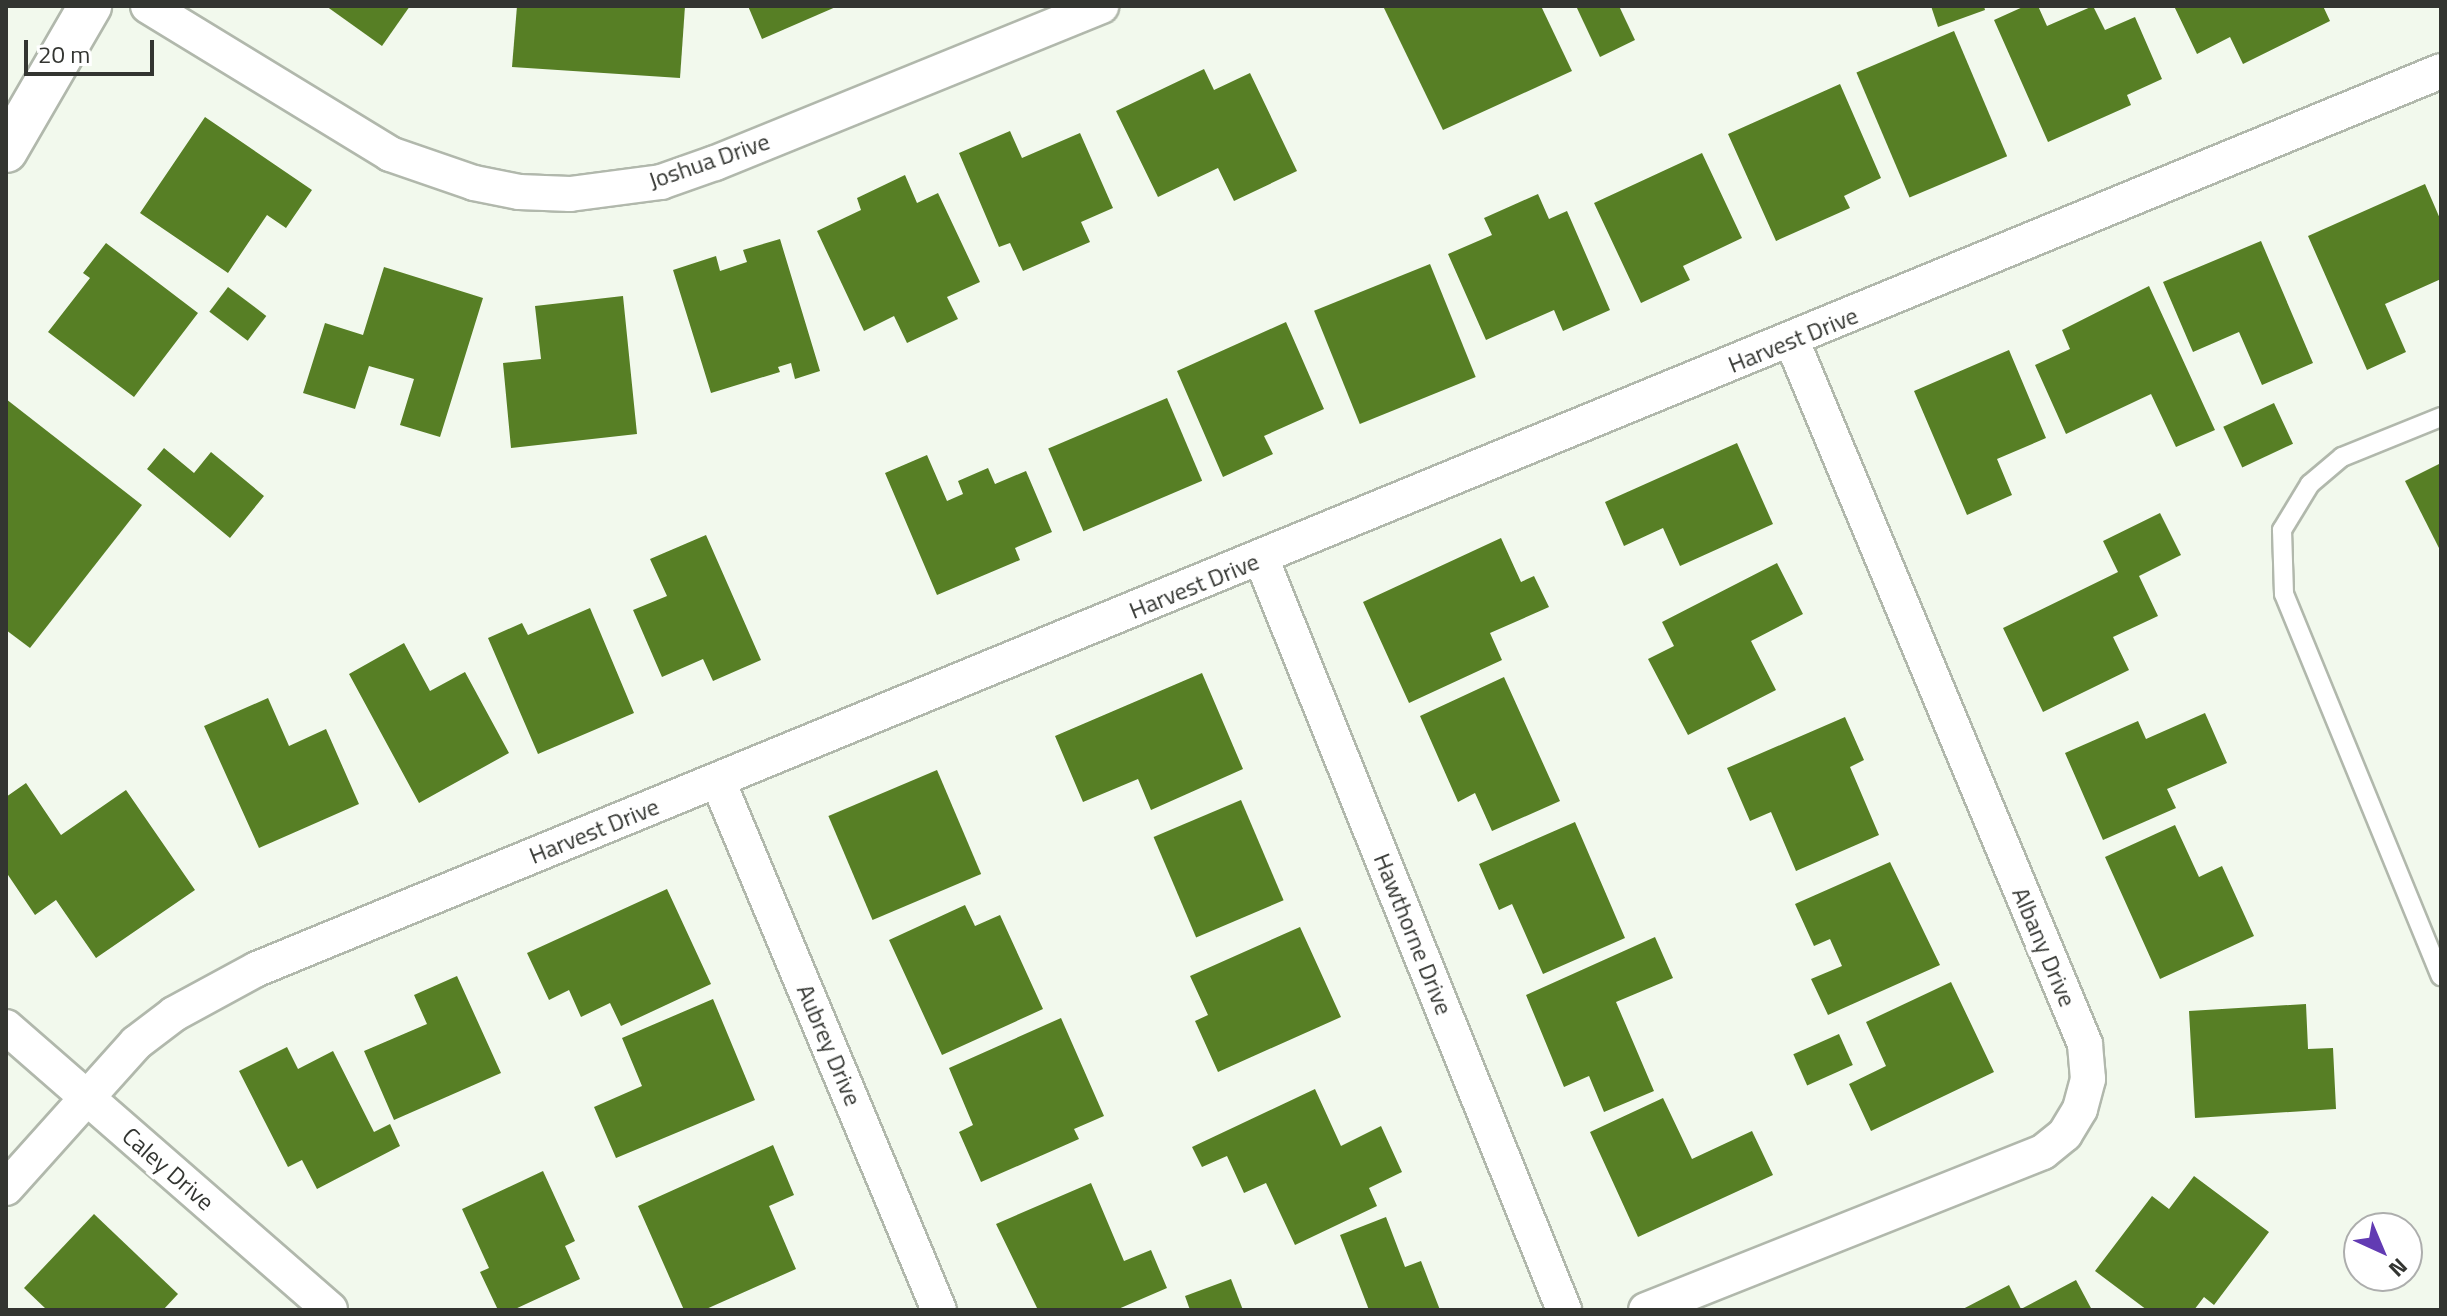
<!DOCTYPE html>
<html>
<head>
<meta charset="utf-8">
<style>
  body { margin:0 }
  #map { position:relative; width:2447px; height:1316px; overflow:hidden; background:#f2f9ed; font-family:"Titillium Web",sans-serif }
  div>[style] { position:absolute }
  .building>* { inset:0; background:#577f25; transform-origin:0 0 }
  .roads { filter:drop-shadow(2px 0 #b1b8ac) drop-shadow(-2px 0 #b1b8ac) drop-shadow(0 2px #b1b8ac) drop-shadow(0 -2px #b1b8ac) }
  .service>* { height:18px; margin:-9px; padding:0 9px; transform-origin:9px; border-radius:9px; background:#fff }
  .minor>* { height:34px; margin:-17px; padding:0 17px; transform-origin:17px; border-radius:17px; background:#fff }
  .tertiary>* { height:42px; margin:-21px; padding:0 21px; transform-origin:21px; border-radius:21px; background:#fff }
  span { translate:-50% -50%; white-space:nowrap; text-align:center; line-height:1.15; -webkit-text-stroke:8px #fff; paint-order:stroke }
  .street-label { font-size:24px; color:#333531 }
  .frame { position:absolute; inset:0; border:8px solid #333531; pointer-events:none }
  .north { position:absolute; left:2343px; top:1212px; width:80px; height:80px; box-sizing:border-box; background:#fff; border:2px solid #adaead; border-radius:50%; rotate:136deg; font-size:22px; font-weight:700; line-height:32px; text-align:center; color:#333531 }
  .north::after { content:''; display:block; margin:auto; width:28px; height:36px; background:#623bb3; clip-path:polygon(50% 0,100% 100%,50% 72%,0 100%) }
  .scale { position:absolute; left:24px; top:40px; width:130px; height:36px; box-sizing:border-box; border:4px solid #333531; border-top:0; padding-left:10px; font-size:24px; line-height:28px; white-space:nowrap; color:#333531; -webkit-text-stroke:6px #fff; paint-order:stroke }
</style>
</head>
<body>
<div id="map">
  <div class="building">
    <i style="clip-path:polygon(326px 6px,410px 6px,382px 46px)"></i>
    <i style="clip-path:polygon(517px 6px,685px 6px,680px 78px,512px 67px)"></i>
    <i style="clip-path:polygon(748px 6px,838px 6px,762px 39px)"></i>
    <i style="clip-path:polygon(1383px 6px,1541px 6px,1572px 71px,1443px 130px)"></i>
    <i style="clip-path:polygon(1576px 6px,1619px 6px,1635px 40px,1600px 57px)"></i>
    <i style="clip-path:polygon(1931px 6px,1984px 6px,1985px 10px,1938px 27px)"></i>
    <i style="clip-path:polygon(2025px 6px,2038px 6px,2047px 26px,2093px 6px,2105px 30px,2135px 17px,2162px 79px,2127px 95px,2131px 105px,2048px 142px,1994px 20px)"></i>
    <i style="clip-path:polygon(2174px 6px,2323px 6px,2330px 21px,2243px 64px,2230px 37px,2197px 54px)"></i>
    <i style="left:1954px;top:31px;width:136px;height:106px;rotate:67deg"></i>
    <i style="clip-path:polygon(1204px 69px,1214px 90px,1250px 73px,1297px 171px,1234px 201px,1218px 168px,1158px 197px,1116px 111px)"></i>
    <i style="clip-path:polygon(1840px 84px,1881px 178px,1844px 196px,1850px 208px,1776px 241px,1728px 134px)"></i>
    <i style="clip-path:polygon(205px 117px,312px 190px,286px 228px,267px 215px,228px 273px,140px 213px)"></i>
    <i style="clip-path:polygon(1010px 131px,1022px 158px,1080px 133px,1113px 208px,1081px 222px,1090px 242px,1023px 271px,1010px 243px,999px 247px,959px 153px)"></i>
    <i style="clip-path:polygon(1702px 153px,1742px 238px,1683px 266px,1690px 280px,1641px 303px,1594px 203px)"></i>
    <i style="clip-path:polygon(905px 175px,917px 203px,938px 193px,980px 282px,947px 297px,958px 319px,907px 343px,894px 316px,864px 331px,817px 231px,861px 210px,857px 198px)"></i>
    <i style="clip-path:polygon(2425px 184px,2441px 221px,2441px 279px,2385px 304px,2406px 352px,2367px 370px,2308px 236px)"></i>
    <i style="clip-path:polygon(1538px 194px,1549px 219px,1567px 211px,1610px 310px,1563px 331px,1554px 310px,1486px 340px,1448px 254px,1492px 235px,1484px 218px)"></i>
    <i style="clip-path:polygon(780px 239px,820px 371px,795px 379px,791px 363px,778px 367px,780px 372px,711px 393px,673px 270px,716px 256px,720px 271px,747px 262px,743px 250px)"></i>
    <i style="clip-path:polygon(2261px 241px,2313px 363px,2262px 385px,2239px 332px,2193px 352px,2163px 282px)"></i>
    <i style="clip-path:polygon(106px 243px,198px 313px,134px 397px,48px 332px,90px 278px,83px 273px)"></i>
    <i style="left:1430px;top:264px;width:122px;height:125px;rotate:68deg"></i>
    <i style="clip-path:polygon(384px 267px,483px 298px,440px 437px,400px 425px,414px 379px,369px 366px,355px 409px,303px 393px,325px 323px,363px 335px)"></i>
    <i style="clip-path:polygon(2149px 286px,2215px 430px,2176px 447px,2151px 394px,2066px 434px,2035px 365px,2070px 349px,2062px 330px)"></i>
    <i style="left:228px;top:287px;width:48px;height:31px;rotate:37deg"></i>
    <i style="clip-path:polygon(623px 296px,637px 434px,511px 448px,503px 363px,541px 359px,535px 306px)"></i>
    <i style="clip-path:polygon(1286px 322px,1324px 409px,1264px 436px,1273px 454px,1223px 477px,1177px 371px)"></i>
    <i style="clip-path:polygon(2009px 350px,2046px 438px,1997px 459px,2012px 495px,1967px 515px,1914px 391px)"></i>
    <i style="left:1167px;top:398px;width:90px;height:129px;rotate:67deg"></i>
    <i style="clip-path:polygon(6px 399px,142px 505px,30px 648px,6px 630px)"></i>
    <i style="left:2274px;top:403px;width:45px;height:56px;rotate:65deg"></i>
    <i style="clip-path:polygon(1737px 443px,1773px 524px,1680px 566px,1663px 528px,1624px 546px,1605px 502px)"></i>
    <i style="clip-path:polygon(164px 448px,194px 473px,211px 452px,264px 496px,230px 538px,147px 469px)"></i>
    <i style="clip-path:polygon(927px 455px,947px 501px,963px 494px,958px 481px,988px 468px,995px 484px,1026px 471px,1052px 532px,1015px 548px,1020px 560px,937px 595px,885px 473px)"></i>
    <i style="clip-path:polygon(2441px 463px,2441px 552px,2405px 481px)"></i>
    <i style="clip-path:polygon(2160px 513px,2181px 555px,2139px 576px,2158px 616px,2113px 637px,2129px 670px,2043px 712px,2003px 628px,2118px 572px,2103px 541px)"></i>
    <i style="clip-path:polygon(706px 535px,761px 660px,713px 681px,703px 659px,662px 677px,633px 610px,667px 596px,650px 559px)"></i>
    <i style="clip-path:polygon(1501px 538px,1521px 582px,1534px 576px,1549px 607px,1490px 633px,1502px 660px,1409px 703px,1363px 602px)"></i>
    <i style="clip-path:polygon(1777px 563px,1803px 614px,1751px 641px,1776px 690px,1688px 735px,1648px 659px,1674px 646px,1662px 622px)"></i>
    <i style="clip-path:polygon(590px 608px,634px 713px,538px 754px,488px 638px,522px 623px,528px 635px)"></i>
    <i style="clip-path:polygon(404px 643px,430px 691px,465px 672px,509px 753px,419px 803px,349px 674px)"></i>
    <i style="clip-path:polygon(1202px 673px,1243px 769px,1151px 810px,1138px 779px,1083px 802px,1055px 736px)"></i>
    <i style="clip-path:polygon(1504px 677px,1560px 801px,1492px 831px,1475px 793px,1458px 802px,1420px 716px)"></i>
    <i style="clip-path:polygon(268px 698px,289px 746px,326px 729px,359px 804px,259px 848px,204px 726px)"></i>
    <i style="clip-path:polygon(2205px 713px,2227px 763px,2167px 789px,2176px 808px,2103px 840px,2065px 753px,2138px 721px,2146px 739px)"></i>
    <i style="clip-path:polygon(1845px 717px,1864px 760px,1850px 767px,1879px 835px,1796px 871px,1771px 812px,1750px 821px,1727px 768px)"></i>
    <i style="left:937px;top:770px;width:113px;height:118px;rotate:67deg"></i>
    <i style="clip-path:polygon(26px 783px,61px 835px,126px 790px,195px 890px,96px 958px,56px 900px,35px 915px,6px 872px,6px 797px)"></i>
    <i style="left:1241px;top:800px;width:109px;height:95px;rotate:67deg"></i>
    <i style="clip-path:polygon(1575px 822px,1625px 938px,1543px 974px,1512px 904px,1499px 910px,1479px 864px)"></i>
    <i style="clip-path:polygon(2175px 825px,2199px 877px,2222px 866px,2254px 936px,2160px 979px,2105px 857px)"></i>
    <i style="clip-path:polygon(1890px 862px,1940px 965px,1828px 1015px,1811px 979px,1842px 966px,1830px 939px,1814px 946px,1795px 904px)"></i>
    <i style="clip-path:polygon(667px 889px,711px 984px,621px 1026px,610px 1003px,581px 1017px,569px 990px,549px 1000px,527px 953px)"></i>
    <i style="clip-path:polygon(965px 905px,975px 926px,1000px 915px,1043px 1009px,942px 1055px,889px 940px)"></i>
    <i style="clip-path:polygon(1300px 927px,1341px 1017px,1218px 1072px,1195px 1021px,1208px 1015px,1190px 976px)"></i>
    <i style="clip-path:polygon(1655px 937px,1673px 978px,1616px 1002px,1654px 1091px,1604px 1112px,1589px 1076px,1564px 1087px,1526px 995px)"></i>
    <i style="clip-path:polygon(457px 976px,501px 1073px,394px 1120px,364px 1051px,427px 1024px,414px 995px)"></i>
    <i style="clip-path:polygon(1951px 982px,1994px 1072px,1871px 1131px,1849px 1084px,1886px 1066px,1866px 1022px)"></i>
    <i style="clip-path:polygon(713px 999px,755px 1100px,616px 1158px,594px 1107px,642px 1086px,622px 1038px)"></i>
    <i style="clip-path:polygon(2306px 1004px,2308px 1049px,2333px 1048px,2336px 1109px,2195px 1118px,2189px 1011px)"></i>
    <i style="clip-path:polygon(1061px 1018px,1104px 1116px,1074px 1129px,1079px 1139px,981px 1182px,959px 1132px,973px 1125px,949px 1068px)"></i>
    <i style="left:1839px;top:1034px;width:34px;height:50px;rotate:66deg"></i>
    <i style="clip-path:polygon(287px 1047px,298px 1069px,333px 1051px,374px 1132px,390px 1124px,400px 1146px,317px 1189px,302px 1160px,288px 1167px,239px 1071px)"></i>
    <i style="clip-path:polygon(1315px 1089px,1341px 1146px,1381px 1126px,1402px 1172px,1369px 1188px,1377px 1206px,1295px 1245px,1266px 1183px,1244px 1193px,1227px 1156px,1202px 1167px,1192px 1147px)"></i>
    <i style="clip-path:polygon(1663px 1098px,1692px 1159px,1752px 1131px,1773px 1175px,1638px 1237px,1590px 1132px)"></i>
    <i style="clip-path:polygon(773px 1145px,794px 1195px,769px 1206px,796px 1269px,704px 1310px,684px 1310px,638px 1206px)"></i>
    <i style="clip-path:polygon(543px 1171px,575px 1241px,565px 1246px,580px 1279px,513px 1310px,498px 1310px,480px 1272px,489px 1268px,462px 1209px)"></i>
    <i style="clip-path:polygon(2194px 1176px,2269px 1232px,2214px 1305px,2204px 1297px,2194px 1310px,2147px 1310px,2095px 1271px,2152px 1196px,2169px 1209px)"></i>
    <i style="clip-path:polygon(1091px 1183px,1124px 1261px,1151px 1250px,1167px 1288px,1116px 1310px,1038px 1310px,996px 1224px)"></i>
    <i style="clip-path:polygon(94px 1214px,178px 1294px,163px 1310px,47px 1310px,24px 1288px)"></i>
    <i style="clip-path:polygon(1386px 1217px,1405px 1267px,1421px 1261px,1440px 1310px,1369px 1310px,1340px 1235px)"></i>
    <i style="clip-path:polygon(1231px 1279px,1243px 1310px,1190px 1310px,1185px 1296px)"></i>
    <i style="clip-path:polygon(2076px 1280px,2092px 1310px,1961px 1310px,2009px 1285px,2021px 1309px)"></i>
  </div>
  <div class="roads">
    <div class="service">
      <i style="left:2441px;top:417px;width:107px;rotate:158deg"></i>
      <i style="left:2342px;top:457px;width:42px;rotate:139.8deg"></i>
      <i style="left:2310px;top:484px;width:54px;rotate:121.3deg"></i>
      <i style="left:2282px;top:530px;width:64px;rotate:88.2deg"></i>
      <i style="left:2284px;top:594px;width:413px;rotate:67.7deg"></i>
    </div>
    <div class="minor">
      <i style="left:148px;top:6px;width:284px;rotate:31.4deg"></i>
      <i style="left:390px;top:154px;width:89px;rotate:19deg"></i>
      <i style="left:474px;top:183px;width:46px;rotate:11.3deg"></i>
      <i style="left:519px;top:192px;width:51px;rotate:2.2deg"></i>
      <i style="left:570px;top:194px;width:92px;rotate:-7.5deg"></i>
      <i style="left:661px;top:182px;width:57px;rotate:-19.4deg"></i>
      <i style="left:715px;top:163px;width:417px;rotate:-22.1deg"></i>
      <i style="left:1261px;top:558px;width:811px;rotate:68.05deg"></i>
      <i style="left:718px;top:781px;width:573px;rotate:67.33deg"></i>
      <i style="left:6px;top:1027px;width:430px;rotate:41.1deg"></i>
      <i style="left:6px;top:1188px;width:195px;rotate:-48.1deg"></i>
      <i style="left:136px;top:1043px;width:48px;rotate:-37.3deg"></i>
      <i style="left:174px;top:1014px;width:94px;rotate:-28.5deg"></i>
      <i style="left:257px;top:969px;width:2361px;rotate:-22.35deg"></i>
      <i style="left:1646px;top:1310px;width:427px;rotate:-21.7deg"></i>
      <i style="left:2043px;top:1152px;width:28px;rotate:-39deg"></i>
      <i style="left:2065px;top:1134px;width:29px;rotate:-59deg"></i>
      <i style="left:2080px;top:1109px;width:31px;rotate:-75deg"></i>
      <i style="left:2088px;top:1079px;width:35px;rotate:-95deg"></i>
      <i style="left:2085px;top:1044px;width:762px;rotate:-112.63deg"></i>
    </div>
    <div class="tertiary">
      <i style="left:6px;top:151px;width:168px;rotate:-59.9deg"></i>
    </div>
  </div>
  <div class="street-label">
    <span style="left:709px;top:161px;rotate:-19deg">Joshua Drive</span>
    <span style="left:1793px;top:340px;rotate:-22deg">Harvest Drive</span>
    <span style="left:1194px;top:586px;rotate:-22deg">Harvest Drive</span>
    <span style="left:594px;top:831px;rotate:-22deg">Harvest Drive</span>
    <span style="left:1413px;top:934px;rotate:68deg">Hawthorne Drive</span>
    <span style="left:2044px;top:947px;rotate:67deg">Albany Drive</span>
    <span style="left:829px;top:1045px;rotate:67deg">Aubrey Drive</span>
    <span style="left:168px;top:1169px;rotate:41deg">Caley Drive</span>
  </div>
  <div class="frame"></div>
  <div class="north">N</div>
  <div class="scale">20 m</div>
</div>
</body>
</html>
